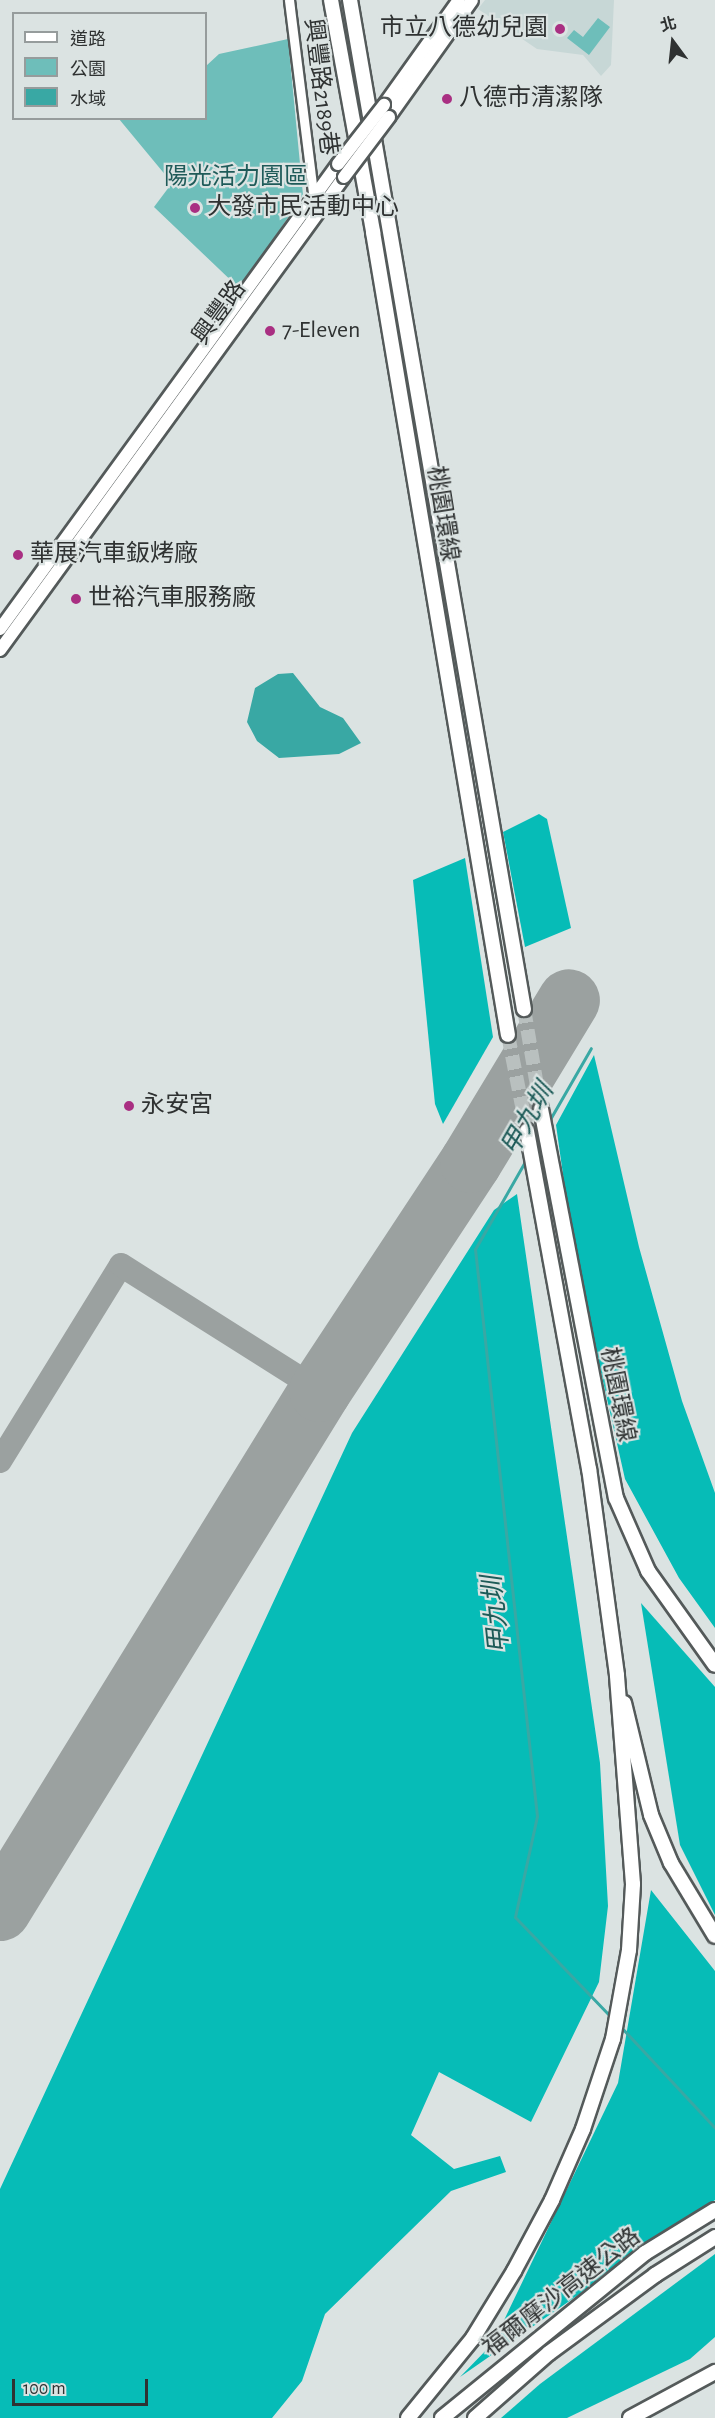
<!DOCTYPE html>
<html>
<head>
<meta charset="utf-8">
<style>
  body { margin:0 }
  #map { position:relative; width:715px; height:2418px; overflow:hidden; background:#dbe3e2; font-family:"Alegreya Sans","Noto Sans TC",sans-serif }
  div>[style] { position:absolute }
  .built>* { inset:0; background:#c7d7d6 }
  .green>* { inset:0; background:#6ebeba }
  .forest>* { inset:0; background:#06bcb7 }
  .water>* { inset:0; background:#39a8a4 }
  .stream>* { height:3px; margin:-1.5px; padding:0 1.5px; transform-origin:1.5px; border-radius:1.5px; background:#39a8a4 }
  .taxiway>* { height:24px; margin:-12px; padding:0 12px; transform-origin:12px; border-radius:12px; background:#9ba1a0 }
  .runway>* { height:62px; margin:-31px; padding:0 31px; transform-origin:31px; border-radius:31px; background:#9ba1a0 }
  .highway-tunnel>* { height:14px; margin-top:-7px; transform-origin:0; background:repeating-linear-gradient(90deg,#b9c0bf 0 14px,transparent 0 21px) }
  .roads { filter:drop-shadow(2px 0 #545a5a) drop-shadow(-2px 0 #545a5a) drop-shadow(0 2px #545a5a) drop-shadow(0 -2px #545a5a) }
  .minor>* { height:9px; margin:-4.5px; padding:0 4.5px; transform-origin:4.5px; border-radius:4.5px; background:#fff }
  .major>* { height:12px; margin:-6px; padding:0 6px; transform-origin:6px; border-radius:6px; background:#fff }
  .highway>* { height:14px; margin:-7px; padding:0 7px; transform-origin:7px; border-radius:7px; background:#fff }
  .bridges { filter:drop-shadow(2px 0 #545a5a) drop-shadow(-2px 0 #545a5a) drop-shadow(0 2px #545a5a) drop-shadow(0 -2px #545a5a) }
  .major-bridge>* { height:12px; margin:-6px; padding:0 6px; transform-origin:6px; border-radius:6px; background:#fff }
  .dots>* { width:16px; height:16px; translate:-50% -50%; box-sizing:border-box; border:3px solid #dbe3e2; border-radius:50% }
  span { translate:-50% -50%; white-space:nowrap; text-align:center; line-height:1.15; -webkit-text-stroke:4.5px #dbe3e2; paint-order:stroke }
  .poi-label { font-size:24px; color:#2f3232 }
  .right { translate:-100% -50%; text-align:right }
  .left { translate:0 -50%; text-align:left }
  .street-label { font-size:24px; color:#2f3232 }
  .park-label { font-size:24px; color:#1f5b59 }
  .water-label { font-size:26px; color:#1e5b58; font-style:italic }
  .legend { position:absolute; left:12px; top:12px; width:195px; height:108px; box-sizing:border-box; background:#dbe3e2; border:2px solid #969c9c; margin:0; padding:8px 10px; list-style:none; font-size:18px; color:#2f3232 }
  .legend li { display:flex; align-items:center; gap:12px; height:30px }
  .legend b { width:30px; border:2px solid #969c9c }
  .north { position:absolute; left:643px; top:12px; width:60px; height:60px; -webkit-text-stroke:4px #dbe3e2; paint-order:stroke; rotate:345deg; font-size:16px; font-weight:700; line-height:24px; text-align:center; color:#2f3232 }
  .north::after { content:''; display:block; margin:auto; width:21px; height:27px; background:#2f3232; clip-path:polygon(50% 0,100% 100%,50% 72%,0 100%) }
  .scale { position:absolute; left:12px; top:2379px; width:136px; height:27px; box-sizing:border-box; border:3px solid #2f3232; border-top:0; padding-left:8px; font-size:18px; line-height:21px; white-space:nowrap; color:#2f3232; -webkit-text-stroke:4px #dbe3e2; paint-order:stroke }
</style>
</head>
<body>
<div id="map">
  <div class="built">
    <i style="clip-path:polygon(485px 0,614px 0,611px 65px,601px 76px,583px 55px,537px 49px,478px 9px)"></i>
  </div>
  <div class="green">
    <i style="clip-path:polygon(598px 18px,610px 27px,589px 55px,567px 38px,574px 30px,583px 37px)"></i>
    <i style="clip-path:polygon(288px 39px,303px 195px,240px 289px,154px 207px,172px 183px,119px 119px,206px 118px,206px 66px,219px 54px)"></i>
  </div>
  <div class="forest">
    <i style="clip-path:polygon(539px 814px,547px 819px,571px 928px,525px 947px,503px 832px)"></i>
    <i style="clip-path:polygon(465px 858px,493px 1037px,443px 1124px,435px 1104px,413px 880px)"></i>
    <i style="clip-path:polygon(594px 1055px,639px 1247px,682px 1401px,715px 1493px,715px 1628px,679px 1578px,625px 1479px,574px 1252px,556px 1125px)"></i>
    <i style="clip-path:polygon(517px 1194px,600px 1763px,608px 1906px,599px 1982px,531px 2122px,439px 2072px,411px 2135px,454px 2169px,500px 2156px,506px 2172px,451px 2191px,325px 2314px,302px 2381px,272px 2418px,0 2418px,0 2189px,352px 1433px,494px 1210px)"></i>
    <i style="clip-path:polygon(641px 1603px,715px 1687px,715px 1915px,680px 1845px)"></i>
    <i style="clip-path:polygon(651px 1890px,715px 1971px,715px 2200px,460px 2377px,493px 2343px,618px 2083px)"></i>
    <i style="clip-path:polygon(715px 2254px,715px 2337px,690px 2359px,567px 2418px,501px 2418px,540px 2384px)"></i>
  </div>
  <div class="water">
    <i style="clip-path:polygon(293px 673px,320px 707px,343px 718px,361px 743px,339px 754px,279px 758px,257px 741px,247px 722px,255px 688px,278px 674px)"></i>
  </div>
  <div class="stream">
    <i style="left:549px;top:1121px;width:84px;rotate:-60.1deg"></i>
    <i style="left:527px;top:1158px;width:105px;rotate:119.7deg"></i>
    <i style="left:475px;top:1249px;width:570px;rotate:83.76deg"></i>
    <i style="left:537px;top:1816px;width:103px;rotate:102.3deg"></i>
    <i style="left:515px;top:1917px;width:139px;rotate:46.2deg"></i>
    <i style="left:620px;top:2026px;width:139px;rotate:47deg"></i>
  </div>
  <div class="taxiway">
    <i style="left:0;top:1461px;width:230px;rotate:-58.3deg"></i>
    <i style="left:121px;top:1265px;width:236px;rotate:32.3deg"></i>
  </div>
  <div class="runway">
    <i style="left:0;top:1910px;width:610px;rotate:-58.34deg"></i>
    <i style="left:320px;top:1391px;width:274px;rotate:-56.6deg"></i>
    <i style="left:471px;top:1162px;width:189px;rotate:-58.8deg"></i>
  </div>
  <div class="highway-tunnel">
    <i style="left:524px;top:1009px;width:101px;rotate:80.4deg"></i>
    <i style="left:508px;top:1035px;width:98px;rotate:78.8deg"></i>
  </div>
  <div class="roads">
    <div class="minor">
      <i style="left:289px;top:0;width:202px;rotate:82.9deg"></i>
    </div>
    <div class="major">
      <i style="left:384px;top:105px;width:129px;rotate:-54.5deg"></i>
      <i style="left:389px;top:117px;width:143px;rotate:-54.6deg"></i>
      <i style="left:0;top:629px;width:575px;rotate:-53.99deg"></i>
      <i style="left:0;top:650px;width:585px;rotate:-53.97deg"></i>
    </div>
    <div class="highway">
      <i style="left:331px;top:0;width:236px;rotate:79.7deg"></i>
      <i style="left:373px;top:232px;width:814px;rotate:80.46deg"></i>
      <i style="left:350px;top:0;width:1024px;rotate:80.22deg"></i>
      <i style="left:541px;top:1109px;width:396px;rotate:79.1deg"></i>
      <i style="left:616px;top:1498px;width:80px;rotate:66.3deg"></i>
      <i style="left:648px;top:1571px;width:115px;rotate:54.5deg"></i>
      <i style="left:624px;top:1703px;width:115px;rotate:76.4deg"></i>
      <i style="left:651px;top:1815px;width:52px;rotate:67.4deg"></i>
      <i style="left:671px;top:1863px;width:85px;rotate:58.9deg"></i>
      <i style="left:408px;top:2418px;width:103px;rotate:-50.9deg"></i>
      <i style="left:473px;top:2338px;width:79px;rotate:-58.5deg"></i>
      <i style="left:514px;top:2271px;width:81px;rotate:-61.8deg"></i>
      <i style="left:552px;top:2200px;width:77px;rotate:-66.4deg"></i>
      <i style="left:583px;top:2129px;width:95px;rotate:-71.6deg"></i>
      <i style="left:613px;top:2039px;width:90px;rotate:-79.8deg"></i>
      <i style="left:629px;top:1950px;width:66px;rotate:-86.5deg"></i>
      <i style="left:633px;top:1884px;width:210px;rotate:-94.4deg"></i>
      <i style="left:617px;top:1675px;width:208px;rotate:-97.7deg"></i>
      <i style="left:589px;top:1469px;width:344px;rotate:-100.4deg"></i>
      <i style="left:442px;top:2418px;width:262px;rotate:-39.1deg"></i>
      <i style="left:645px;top:2253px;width:82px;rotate:-31.6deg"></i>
      <i style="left:475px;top:2418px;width:98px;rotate:-41.3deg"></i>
      <i style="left:549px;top:2353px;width:132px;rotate:-36.3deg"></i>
      <i style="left:655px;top:2275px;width:71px;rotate:-32.3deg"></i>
      <i style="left:630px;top:2418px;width:97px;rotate:-28.4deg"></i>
    </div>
  </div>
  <div class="bridges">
    <div class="major-bridge">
      <i style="left:338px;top:164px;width:75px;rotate:-52.1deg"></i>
      <i style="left:344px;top:177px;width:75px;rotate:-53.1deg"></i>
    </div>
  </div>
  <div class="dots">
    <i style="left:560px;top:29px;background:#a92f82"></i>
    <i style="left:447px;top:99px;background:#a92f82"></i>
    <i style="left:195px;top:208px;background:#a92f82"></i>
    <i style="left:270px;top:331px;background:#a92f82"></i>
    <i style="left:18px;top:555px;background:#a92f82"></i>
    <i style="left:76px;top:599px;background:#a92f82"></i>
    <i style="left:129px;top:1106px;background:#a92f82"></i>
  </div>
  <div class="poi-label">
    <span class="right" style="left:548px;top:29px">市立八德幼兒園</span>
    <span class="left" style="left:459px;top:99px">八德市清潔隊</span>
    <span class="left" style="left:207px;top:208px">大發市民活動中心</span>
    <span class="left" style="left:282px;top:331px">7-Eleven</span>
    <span class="left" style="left:30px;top:555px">華展汽車鈑烤廠</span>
    <span class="left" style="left:88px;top:599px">世裕汽車服務廠</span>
    <span class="left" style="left:141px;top:1106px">永安宮</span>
  </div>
  <div class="street-label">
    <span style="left:320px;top:87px;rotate:83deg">興豐路2189巷</span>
    <span style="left:220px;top:313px;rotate:-54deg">興豐路</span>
    <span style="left:442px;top:514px;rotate:81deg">桃園環線</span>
    <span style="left:617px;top:1395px;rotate:79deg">桃園環線</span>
    <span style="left:562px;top:2293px;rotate:-38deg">福爾摩沙高速公路</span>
  </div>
  <div class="park-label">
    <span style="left:236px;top:178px">陽光活力園區</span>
  </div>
  <div class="water-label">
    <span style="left:528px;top:1120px;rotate:-60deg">甲九圳</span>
    <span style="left:497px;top:1615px;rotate:-96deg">甲九圳</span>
  </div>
  <ul class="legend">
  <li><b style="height:8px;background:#fff"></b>道路</li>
  <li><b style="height:16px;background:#6ebeba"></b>公園</li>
  <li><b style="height:16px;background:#39a8a4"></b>水域</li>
  </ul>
  <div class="north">北</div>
  <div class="scale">100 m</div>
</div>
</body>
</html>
